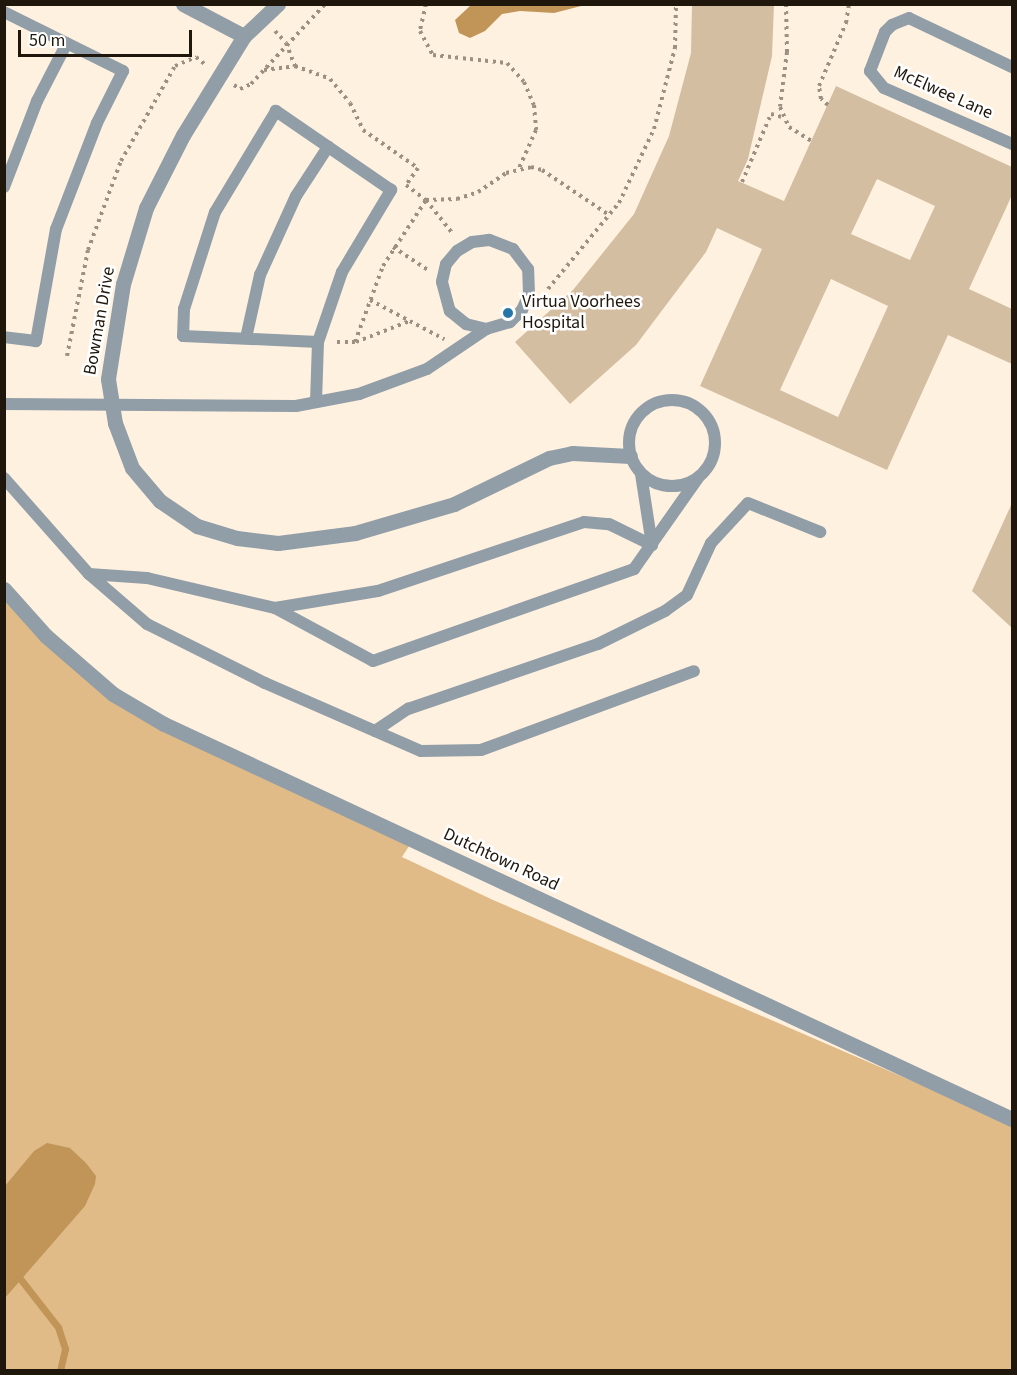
<!DOCTYPE html>
<html>
<head>
<meta charset="utf-8">
<style>
  body { margin:0 }
  #map { position:relative; width:1017px; height:1375px; overflow:hidden; background:#fff1e0; font-family:"Source Sans 3",sans-serif }
  div>[style] { position:absolute }
  .green>* { inset:0; background:#e0bb88 }
  .water>* { inset:0; background:#c19558 }
  .stream>* { height:7px; margin:-3.5px; padding:0 3.5px; transform-origin:3.5px; border-radius:3.5px; background:#c19558 }
  .building>* { inset:0; background:#d4bea2 }
  .path>* { height:4px; margin-top:-2px; transform-origin:0; background:repeating-linear-gradient(90deg,#9c9082 0 3px,transparent 0 7.5px) }
  .service>* { height:12px; margin:-6px; padding:0 6px; transform-origin:6px; border-radius:6px; background:#919ea7 }
  .service>.ring { margin:-6px; padding:0; box-sizing:content-box; background:none; border:12px solid #919ea7; border-radius:50% }
  .minor>* { height:15px; margin:-7.5px; padding:0 7.5px; transform-origin:7.5px; border-radius:7.5px; background:#919ea7 }
  .dots>* { width:16px; height:16px; translate:-50% -50%; box-sizing:border-box; border:3px solid #fff; border-radius:50% }
  span { translate:-50% -50%; white-space:nowrap; text-align:center; line-height:1.15; -webkit-text-stroke:5px #fff; paint-order:stroke }
  .street-label { font-size:18px; color:#1f170c }
  .poi-label { font-size:18px; color:#1f170c }
  .left { translate:0 -50%; text-align:left }
  .frame { position:absolute; inset:0; border:6px solid #1f170c; pointer-events:none }
  .scale { position:absolute; left:18px; top:30px; width:174px; height:27px; box-sizing:border-box; border:3px solid #1f170c; border-top:0; padding-left:8px; font-size:18px; line-height:21px; white-space:nowrap; color:#1f170c; -webkit-text-stroke:4px #fff; paint-order:stroke }
</style>
</head>
<body>
<div id="map">
  <div class="green">
    <i style="clip-path:polygon(4px 589px,113px 694px,413px 840px,402px 857px,493px 900px,1012px 1124px,1012px 1370px,5px 1370px)"></i>
  </div>
  <div class="water">
    <i style="clip-path:polygon(471px 5px,471px 4px,585px 5px,554px 13px,520px 11px,502px 14px,485px 31px,470px 38px,459px 33px,455px 20px)"></i>
    <i style="clip-path:polygon(47px 1143px,70px 1148px,86px 1163px,96px 1176px,95px 1184px,85px 1206px,5px 1298px,5px 1186px,34px 1151px)"></i>
  </div>
  <div class="stream">
    <i style="left:4px;top:1258px;width:88px;rotate:52deg"></i>
    <i style="left:58px;top:1327px;width:23px;rotate:72deg"></i>
    <i style="left:65px;top:1349px;width:22px;rotate:103deg"></i>
  </div>
  <div class="building">
    <i style="clip-path:polygon(evenodd,692px 4px,774px 4px,772px 56px,748px 159px,738px 181px,784px 201px,836px 86px,1012px 167px,1012px 195px,969px 289px,1012px 309px,1012px 364px,948px 335px,887px 470px,700px 386px,762px 249px,717px 228px,706px 252px,636px 345px,570px 404px,515px 342px,573px 290px,634px 214px,669px 136px,691px 53px,692px 4px,877px 179px,935px 206px,910px 260px,851px 234px,877px 179px,692px 4px,831px 279px,888px 306px,838px 417px,780px 390px,831px 279px)"></i>
    <i style="clip-path:polygon(1012px 503px,1012px 628px,972px 591px)"></i>
  </div>
  <div class="path">
    <i style="left:426px;top:4px;width:28px;rotate:103deg"></i>
    <i style="left:420px;top:31px;width:27px;rotate:62deg"></i>
    <i style="left:433px;top:55px;width:74px;rotate:6.2deg"></i>
    <i style="left:507px;top:63px;width:25px;rotate:48deg"></i>
    <i style="left:524px;top:82px;width:25px;rotate:67deg"></i>
    <i style="left:534px;top:105px;width:25px;rotate:85deg"></i>
    <i style="left:536px;top:130px;width:42px;rotate:114.1deg"></i>
    <i style="left:786px;top:4px;width:48px;rotate:88.8deg"></i>
    <i style="left:787px;top:52px;width:55px;rotate:97.3deg"></i>
    <i style="left:780px;top:107px;width:22px;rotate:66deg"></i>
    <i style="left:789px;top:127px;width:26px;rotate:32deg"></i>
    <i style="left:275px;top:31px;width:16px;rotate:47deg"></i>
    <i style="left:286px;top:43px;width:25px;rotate:69deg"></i>
    <i style="left:264px;top:70px;width:31px;rotate:-7deg"></i>
    <i style="left:295px;top:66px;width:37px;rotate:20deg"></i>
    <i style="left:330px;top:79px;width:31px;rotate:50deg"></i>
    <i style="left:350px;top:103px;width:30px;rotate:64deg"></i>
    <i style="left:363px;top:130px;width:67px;rotate:34.6deg"></i>
    <i style="left:418px;top:168px;width:21px;rotate:125deg"></i>
    <i style="left:406px;top:185px;width:25px;rotate:37deg"></i>
    <i style="left:426px;top:200px;width:43px;rotate:51.5deg"></i>
    <i style="left:234px;top:85px;width:7px;rotate:34deg"></i>
    <i style="left:240px;top:89px;width:12px;rotate:-24deg"></i>
    <i style="left:251px;top:84px;width:109px;rotate:-47.2deg"></i>
    <i style="left:828px;top:105px;width:9px;rotate:-139deg"></i>
    <i style="left:821px;top:99px;width:13px;rotate:-99deg"></i>
    <i style="left:819px;top:86px;width:69px;rotate:-66.8deg"></i>
    <i style="left:846px;top:23px;width:19px;rotate:-81deg"></i>
    <i style="left:742px;top:182px;width:74px;rotate:-66.9deg"></i>
    <i style="left:771px;top:114px;width:11px;rotate:15deg"></i>
    <i style="left:393px;top:247px;width:42px;rotate:33.3deg"></i>
    <i style="left:548px;top:289px;width:112px;rotate:-50.5deg"></i>
    <i style="left:619px;top:203px;width:82px;rotate:-64.7deg"></i>
    <i style="left:654px;top:129px;width:84px;rotate:-75.5deg"></i>
    <i style="left:675px;top:48px;width:44px;rotate:-88.7deg"></i>
    <i style="left:370px;top:300px;width:84px;rotate:27.8deg"></i>
    <i style="left:337px;top:342px;width:18px"></i>
    <i style="left:355px;top:342px;width:81px;rotate:-69.8deg"></i>
    <i style="left:383px;top:266px;width:79px;rotate:-56.9deg"></i>
    <i style="left:426px;top:200px;width:31px;rotate:-2deg"></i>
    <i style="left:457px;top:199px;width:22px;rotate:-18deg"></i>
    <i style="left:478px;top:192px;width:34px;rotate:-34deg"></i>
    <i style="left:506px;top:173px;width:26px;rotate:-13deg"></i>
    <i style="left:531px;top:167px;width:11px;rotate:15deg"></i>
    <i style="left:542px;top:170px;width:81px;rotate:33.9deg"></i>
    <i style="left:356px;top:342px;width:58px;rotate:-21.3deg"></i>
    <i style="left:67px;top:356px;width:108px;rotate:-78.8deg"></i>
    <i style="left:88px;top:250px;width:95px;rotate:-69.7deg"></i>
    <i style="left:121px;top:161px;width:109px;rotate:-60.4deg"></i>
    <i style="left:175px;top:66px;width:23px;rotate:-23deg"></i>
    <i style="left:196px;top:57px;width:13px;rotate:39deg"></i>
  </div>
  <div class="service">
    <i style="left:4px;top:12px;width:133px;rotate:26.4deg"></i>
    <i style="left:123px;top:71px;width:58px;rotate:116.6deg"></i>
    <i style="left:97px;top:123px;width:114px;rotate:111.1deg"></i>
    <i style="left:56px;top:229px;width:114px;rotate:100.1deg"></i>
    <i style="left:36px;top:341px;width:32px;rotate:-173deg"></i>
    <i style="left:1012px;top:67px;width:114px;rotate:-154.6deg"></i>
    <i style="left:909px;top:18px;width:18px;rotate:158deg"></i>
    <i style="left:892px;top:25px;width:10px;rotate:135deg"></i>
    <i style="left:885px;top:32px;width:42px;rotate:111deg"></i>
    <i style="left:870px;top:71px;width:22px;rotate:51deg"></i>
    <i style="left:884px;top:88px;width:140px;rotate:23.6deg"></i>
    <i style="left:4px;top:187px;width:92px;rotate:-69deg"></i>
    <i style="left:37px;top:101px;width:65px;rotate:-62.7deg"></i>
    <i style="left:246px;top:338px;width:65px;rotate:-77.5deg"></i>
    <i style="left:260px;top:275px;width:87px;rotate:-65.5deg"></i>
    <i style="left:296px;top:196px;width:59px;rotate:-56.9deg"></i>
    <i class="ring" style="left:629px;top:400px;width:74px;height:74px"></i>
    <i style="left:316px;top:402px;width:60px;rotate:-88.1deg"></i>
    <i style="left:318px;top:342px;width:74px;rotate:-71.1deg"></i>
    <i style="left:342px;top:272px;width:96px;rotate:-59.1deg"></i>
    <i style="left:391px;top:190px;width:140px;rotate:-145.5deg"></i>
    <i style="left:276px;top:111px;width:118px;rotate:121.1deg"></i>
    <i style="left:215px;top:212px;width:102px;rotate:107.7deg"></i>
    <i style="left:184px;top:309px;width:27px;rotate:92deg"></i>
    <i style="left:183px;top:336px;width:135px;rotate:2.5deg"></i>
    <i style="left:4px;top:404px;width:292px;rotate:0.4deg"></i>
    <i style="left:296px;top:406px;width:64px;rotate:-10.8deg"></i>
    <i style="left:359px;top:394px;width:72px;rotate:-20.2deg"></i>
    <i style="left:427px;top:369px;width:71px;rotate:-34.1deg"></i>
    <i style="left:486px;top:329px;width:25px;rotate:-16deg"></i>
    <i style="left:510px;top:322px;width:17px;rotate:-45deg"></i>
    <i style="left:522px;top:310px;width:17px;rotate:-66deg"></i>
    <i style="left:529px;top:294px;width:25px;rotate:-92deg"></i>
    <i style="left:528px;top:269px;width:25px;rotate:-127deg"></i>
    <i style="left:513px;top:249px;width:26px;rotate:-159deg"></i>
    <i style="left:489px;top:240px;width:17px;rotate:173deg"></i>
    <i style="left:472px;top:242px;width:17px;rotate:149deg"></i>
    <i style="left:457px;top:251px;width:17px;rotate:130deg"></i>
    <i style="left:446px;top:264px;width:18px;rotate:103deg"></i>
    <i style="left:442px;top:282px;width:30px;rotate:75deg"></i>
    <i style="left:450px;top:311px;width:21px;rotate:39deg"></i>
    <i style="left:466px;top:324px;width:21px;rotate:14deg"></i>
    <i style="left:641px;top:474px;width:72px;rotate:81.2deg"></i>
    <i style="left:4px;top:478px;width:128px;rotate:48.5deg"></i>
    <i style="left:89px;top:574px;width:77px;rotate:40.8deg"></i>
    <i style="left:147px;top:624px;width:132px;rotate:26.6deg"></i>
    <i style="left:265px;top:683px;width:170px;rotate:23.6deg"></i>
    <i style="left:421px;top:751px;width:60px;rotate:-1deg"></i>
    <i style="left:481px;top:750px;width:227px;rotate:-20.3deg"></i>
    <i style="left:89px;top:574px;width:58px;rotate:3.9deg"></i>
    <i style="left:147px;top:578px;width:131px;rotate:13.2deg"></i>
    <i style="left:275px;top:608px;width:111px;rotate:28.4deg"></i>
    <i style="left:373px;top:661px;width:277px;rotate:-19.4deg"></i>
    <i style="left:634px;top:569px;width:111px;rotate:-54.9deg"></i>
    <i style="left:275px;top:608px;width:104px;rotate:-9.4deg"></i>
    <i style="left:378px;top:591px;width:217px;rotate:-18.5deg"></i>
    <i style="left:584px;top:522px;width:25px;rotate:5deg"></i>
    <i style="left:609px;top:524px;width:48px;rotate:26deg"></i>
    <i style="left:375px;top:731px;width:40px;rotate:-34deg"></i>
    <i style="left:408px;top:709px;width:201px;rotate:-18.9deg"></i>
    <i style="left:598px;top:644px;width:75px;rotate:-26.2deg"></i>
    <i style="left:665px;top:611px;width:27px;rotate:-36deg"></i>
    <i style="left:687px;top:595px;width:57px;rotate:-65.2deg"></i>
    <i style="left:711px;top:543px;width:54px;rotate:-47.2deg"></i>
    <i style="left:748px;top:503px;width:78px;rotate:21.9deg"></i>
  </div>
  <div class="minor">
    <i style="left:183px;top:4px;width:69px;rotate:27.7deg"></i>
    <i style="left:278px;top:4px;width:47px;rotate:136.7deg"></i>
    <i style="left:244px;top:36px;width:116px;rotate:121.6deg"></i>
    <i style="left:183px;top:135px;width:82px;rotate:116.9deg"></i>
    <i style="left:146px;top:208px;width:79px;rotate:106.8deg"></i>
    <i style="left:123px;top:284px;width:96px;rotate:99deg"></i>
    <i style="left:108px;top:379px;width:45px;rotate:81deg"></i>
    <i style="left:115px;top:423px;width:48px;rotate:69.3deg"></i>
    <i style="left:132px;top:468px;width:43px;rotate:49.7deg"></i>
    <i style="left:160px;top:501px;width:45px;rotate:34deg"></i>
    <i style="left:197px;top:526px;width:42px;rotate:16.7deg"></i>
    <i style="left:237px;top:538px;width:41px;rotate:7deg"></i>
    <i style="left:278px;top:543px;width:78px;rotate:-7.4deg"></i>
    <i style="left:355px;top:533px;width:103px;rotate:-16.3deg"></i>
    <i style="left:454px;top:504px;width:106px;rotate:-25.8deg"></i>
    <i style="left:549px;top:458px;width:24px;rotate:-12deg"></i>
    <i style="left:572px;top:453px;width:58px;rotate:3deg"></i>
    <i style="left:4px;top:589px;width:63px;rotate:48.2deg"></i>
    <i style="left:46px;top:636px;width:89px;rotate:40.9deg"></i>
    <i style="left:113px;top:694px;width:59px;rotate:30.5deg"></i>
    <i style="left:164px;top:724px;width:935px;rotate:24.98deg"></i>
  </div>
  <div class="dots">
    <i style="left:508px;top:313px;background:#2876a8"></i>
  </div>
  <div class="street-label">
    <span style="left:943px;top:93px;rotate:24deg">McElwee Lane</span>
    <span style="left:100px;top:321px;rotate:-80deg">Bowman Drive</span>
    <span style="left:501px;top:860px;rotate:25deg">Dutchtown Road</span>
  </div>
  <div class="poi-label">
    <span class="left" style="left:522px;top:313px">Virtua Voorhees<br>Hospital</span>
  </div>
  <div class="frame"></div>
  <div class="scale">50 m</div>
</div>
</body>
</html>
